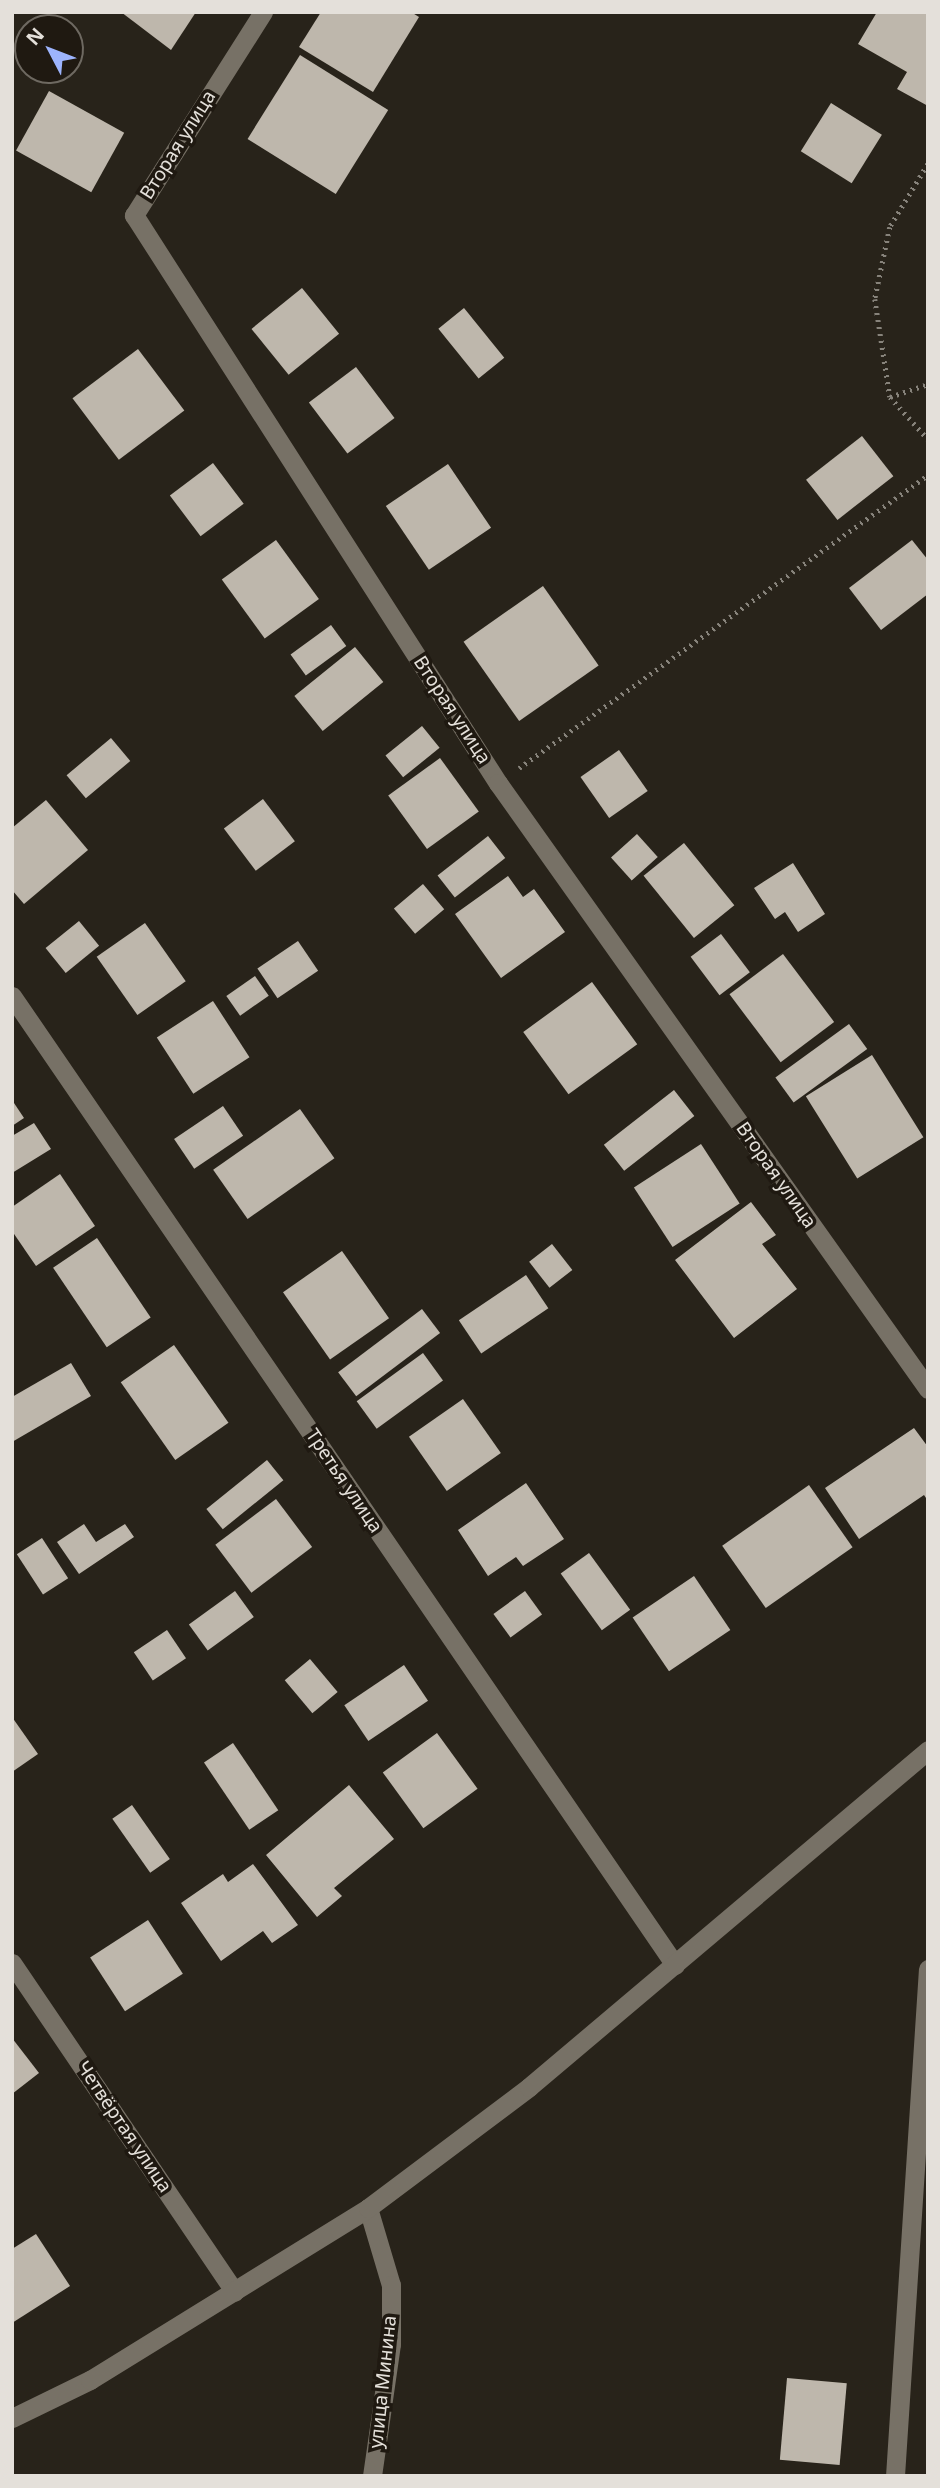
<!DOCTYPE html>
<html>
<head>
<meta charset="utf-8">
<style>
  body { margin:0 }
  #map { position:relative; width:940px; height:2488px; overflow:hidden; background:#28231a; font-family:"Noto Sans",sans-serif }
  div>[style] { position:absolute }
  .building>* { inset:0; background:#beb7ac; transform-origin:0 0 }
  .path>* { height:4.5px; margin-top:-2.25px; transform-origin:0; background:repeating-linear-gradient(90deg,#87837b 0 2px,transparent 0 7px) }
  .minor>* { height:19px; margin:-9.5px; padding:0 9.5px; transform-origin:9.5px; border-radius:9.5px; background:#777166 }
  .tertiary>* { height:19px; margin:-9.5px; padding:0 9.5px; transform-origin:9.5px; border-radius:9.5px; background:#777166 }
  span { translate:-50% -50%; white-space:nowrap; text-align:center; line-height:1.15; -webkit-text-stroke:7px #1f1911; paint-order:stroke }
  .street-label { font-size:19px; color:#e4e0da }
  .frame { position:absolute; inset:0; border:14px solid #e4e0da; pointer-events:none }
  .north { position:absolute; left:14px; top:14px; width:70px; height:70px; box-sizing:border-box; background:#1f1911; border:2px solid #6e6961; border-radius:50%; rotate:312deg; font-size:19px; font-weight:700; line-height:28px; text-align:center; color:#e4e0da }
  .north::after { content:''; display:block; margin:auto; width:24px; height:32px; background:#9db4fd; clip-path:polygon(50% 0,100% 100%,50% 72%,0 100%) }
</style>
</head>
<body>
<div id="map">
  <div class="building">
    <i style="clip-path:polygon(121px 12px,196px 12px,171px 50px)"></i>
    <i style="clip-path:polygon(321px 12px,411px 12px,419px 17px,373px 92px,299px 47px)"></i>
    <i style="clip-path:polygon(877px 12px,928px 12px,928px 106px,897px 89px,907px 72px,858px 44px)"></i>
    <i style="left:300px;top:55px;width:104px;height:99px;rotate:32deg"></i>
    <i style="left:49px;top:91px;width:86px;height:68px;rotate:29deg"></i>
    <i style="left:831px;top:103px;width:60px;height:57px;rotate:32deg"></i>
    <i style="left:302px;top:288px;width:59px;height:65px;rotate:51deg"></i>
    <i style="left:464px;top:308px;width:64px;height:33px;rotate:51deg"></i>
    <i style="left:138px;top:349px;width:77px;height:82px;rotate:53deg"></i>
    <i style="left:356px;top:367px;width:64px;height:59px;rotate:53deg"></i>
    <i style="left:862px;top:436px;width:51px;height:71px;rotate:52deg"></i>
    <i style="left:213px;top:463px;width:51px;height:54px;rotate:53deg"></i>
    <i style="left:448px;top:464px;width:77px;height:75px;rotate:56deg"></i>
    <i style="left:276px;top:540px;width:73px;height:67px;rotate:54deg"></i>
    <i style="clip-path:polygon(912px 540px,928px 560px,928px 594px,881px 630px,849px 588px)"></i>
    <i style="left:543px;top:586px;width:97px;height:97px;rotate:55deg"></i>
    <i style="left:331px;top:625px;width:26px;height:50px;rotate:54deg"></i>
    <i style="left:355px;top:647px;width:45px;height:78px;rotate:51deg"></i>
    <i style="left:422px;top:726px;width:28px;height:47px;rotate:51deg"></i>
    <i style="left:111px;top:738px;width:30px;height:58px;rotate:50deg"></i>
    <i style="left:619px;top:750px;width:50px;height:47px;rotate:55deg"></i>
    <i style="left:440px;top:758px;width:66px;height:64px;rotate:54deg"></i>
    <i style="left:263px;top:799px;width:53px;height:49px;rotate:53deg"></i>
    <i style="clip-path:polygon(46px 800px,88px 850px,24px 904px,12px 890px,12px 828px)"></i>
    <i style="left:637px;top:834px;width:31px;height:35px;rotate:48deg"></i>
    <i style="left:488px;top:836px;width:28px;height:64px;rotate:52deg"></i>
    <i style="left:684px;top:843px;width:80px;height:52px;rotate:51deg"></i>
    <i style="clip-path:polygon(793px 863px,825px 914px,798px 932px,785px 912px,775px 919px,754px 888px)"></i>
    <i style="clip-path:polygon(508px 876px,523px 897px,534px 889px,565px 932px,501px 978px,455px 914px)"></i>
    <i style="left:423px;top:884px;width:33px;height:38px;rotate:50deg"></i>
    <i style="left:79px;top:921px;width:32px;height:43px;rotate:51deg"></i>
    <i style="left:145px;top:923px;width:71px;height:59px;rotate:55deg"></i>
    <i style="left:721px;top:934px;width:48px;height:38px;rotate:53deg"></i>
    <i style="left:298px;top:941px;width:36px;height:49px;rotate:56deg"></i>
    <i style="left:783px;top:954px;width:85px;height:67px;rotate:53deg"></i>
    <i style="left:255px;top:976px;width:24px;height:35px;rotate:55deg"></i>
    <i style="left:592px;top:982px;width:77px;height:85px;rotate:54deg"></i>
    <i style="left:213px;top:1001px;width:67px;height:67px;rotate:57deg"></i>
    <i style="left:849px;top:1024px;width:31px;height:91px;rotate:54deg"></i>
    <i style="left:872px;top:1055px;width:97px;height:78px;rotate:58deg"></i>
    <i style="left:674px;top:1090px;width:33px;height:89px;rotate:52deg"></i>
    <i style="clip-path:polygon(12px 1100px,24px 1118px,12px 1126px)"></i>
    <i style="left:223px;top:1106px;width:36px;height:59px;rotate:56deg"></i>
    <i style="left:300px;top:1109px;width:60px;height:106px;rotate:55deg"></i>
    <i style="clip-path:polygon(34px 1123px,51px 1149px,12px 1173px,12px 1136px)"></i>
    <i style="left:701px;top:1144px;width:71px;height:80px;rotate:57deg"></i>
    <i style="clip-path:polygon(60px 1174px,95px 1226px,36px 1266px,12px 1231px,12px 1207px)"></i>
    <i style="clip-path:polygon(751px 1202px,776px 1235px,762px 1244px,797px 1289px,734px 1338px,675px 1260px)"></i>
    <i style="left:97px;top:1238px;width:96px;height:53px;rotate:56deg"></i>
    <i style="left:552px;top:1244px;width:33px;height:29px;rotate:52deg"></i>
    <i style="left:342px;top:1251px;width:82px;height:72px;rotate:55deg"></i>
    <i style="left:526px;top:1275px;width:40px;height:81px;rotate:56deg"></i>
    <i style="left:422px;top:1309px;width:30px;height:105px;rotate:53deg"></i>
    <i style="left:174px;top:1345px;width:95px;height:65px;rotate:55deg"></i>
    <i style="left:423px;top:1353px;width:34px;height:82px;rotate:54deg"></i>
    <i style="clip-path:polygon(71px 1363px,91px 1396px,12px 1442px,12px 1397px)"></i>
    <i style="left:463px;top:1399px;width:66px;height:66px;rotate:55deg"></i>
    <i style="clip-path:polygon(914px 1428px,928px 1447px,928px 1501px,924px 1495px,859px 1539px,825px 1488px)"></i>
    <i style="left:267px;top:1460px;width:26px;height:78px;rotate:51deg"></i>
    <i style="clip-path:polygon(526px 1483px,564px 1539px,523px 1566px,516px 1557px,488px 1576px,458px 1530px)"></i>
    <i style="left:809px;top:1485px;width:76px;height:106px;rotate:55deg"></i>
    <i style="left:276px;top:1499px;width:60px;height:76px;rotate:53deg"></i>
    <i style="clip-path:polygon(84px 1524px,96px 1542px,125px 1524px,134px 1537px,79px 1574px,57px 1542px)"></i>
    <i style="left:42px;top:1538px;width:48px;height:30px;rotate:57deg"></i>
    <i style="left:589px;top:1553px;width:70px;height:35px;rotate:54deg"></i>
    <i style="left:694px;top:1576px;width:65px;height:74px;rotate:56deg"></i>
    <i style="left:235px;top:1591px;width:32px;height:57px;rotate:54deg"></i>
    <i style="left:525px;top:1591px;width:29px;height:39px;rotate:54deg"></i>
    <i style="left:167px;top:1630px;width:34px;height:40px;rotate:56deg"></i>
    <i style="left:310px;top:1659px;width:43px;height:33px;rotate:50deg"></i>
    <i style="left:404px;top:1665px;width:43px;height:72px;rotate:56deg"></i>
    <i style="clip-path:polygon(12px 1717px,38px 1754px,12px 1772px)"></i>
    <i style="left:437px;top:1733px;width:69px;height:67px;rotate:54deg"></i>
    <i style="left:233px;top:1743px;width:81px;height:35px;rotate:56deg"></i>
    <i style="clip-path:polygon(349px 1785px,394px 1839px,334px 1888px,342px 1896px,317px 1917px,266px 1855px)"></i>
    <i style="left:132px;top:1805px;width:66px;height:24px;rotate:55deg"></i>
    <i style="clip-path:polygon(253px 1864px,298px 1925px,272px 1943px,263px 1931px,221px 1961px,181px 1903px,223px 1874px,228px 1882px)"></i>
    <i style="left:148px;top:1920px;width:64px;height:69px;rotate:57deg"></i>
    <i style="clip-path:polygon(12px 2038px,39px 2073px,12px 2094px)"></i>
    <i style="clip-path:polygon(36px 2234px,70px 2286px,12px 2323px,12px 2249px)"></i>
    <i style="left:787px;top:2378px;width:60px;height:82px;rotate:5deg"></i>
  </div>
  <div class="path">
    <i style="left:928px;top:164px;width:74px;rotate:121.1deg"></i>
    <i style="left:890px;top:227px;width:74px;rotate:101.8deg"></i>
    <i style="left:875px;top:299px;width:99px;rotate:81.3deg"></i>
    <i style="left:890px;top:397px;width:57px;rotate:47.9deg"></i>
    <i style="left:890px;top:397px;width:40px;rotate:-18.9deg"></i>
    <i style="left:519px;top:768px;width:503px;rotate:-35.62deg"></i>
  </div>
  <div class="minor">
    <i style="left:263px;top:12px;width:241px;rotate:122.4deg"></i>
    <i style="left:134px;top:215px;width:675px;rotate:57.35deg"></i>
    <i style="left:498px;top:783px;width:743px;rotate:54.64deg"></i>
    <i style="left:12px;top:996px;width:1174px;rotate:55.62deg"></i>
    <i style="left:12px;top:1963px;width:397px;rotate:55.9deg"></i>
    <i style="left:368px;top:2208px;width:80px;rotate:73.4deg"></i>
    <i style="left:391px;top:2285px;width:59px;rotate:90deg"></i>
    <i style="left:391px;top:2344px;width:133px;rotate:98.2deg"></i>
    <i style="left:895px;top:2476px;width:508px;rotate:-86.28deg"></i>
  </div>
  <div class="tertiary">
    <i style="left:12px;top:2418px;width:87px;rotate:-26deg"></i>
    <i style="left:90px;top:2380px;width:327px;rotate:-31.7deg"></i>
    <i style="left:368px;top:2208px;width:201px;rotate:-36.9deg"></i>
    <i style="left:529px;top:2087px;width:522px;rotate:-40.18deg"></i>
  </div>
  <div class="street-label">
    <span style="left:178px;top:145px;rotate:-58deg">Вторая улица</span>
    <span style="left:452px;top:710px;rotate:57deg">Вторая улица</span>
    <span style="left:776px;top:1175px;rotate:55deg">Вторая улица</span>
    <span style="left:344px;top:1481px;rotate:56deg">Третья улица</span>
    <span style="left:124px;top:2127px;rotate:56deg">Четвёртая улица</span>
    <span style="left:383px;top:2382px;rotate:-84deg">улица Минина</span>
  </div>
  <div class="frame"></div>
  <div class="north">N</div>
</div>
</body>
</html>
